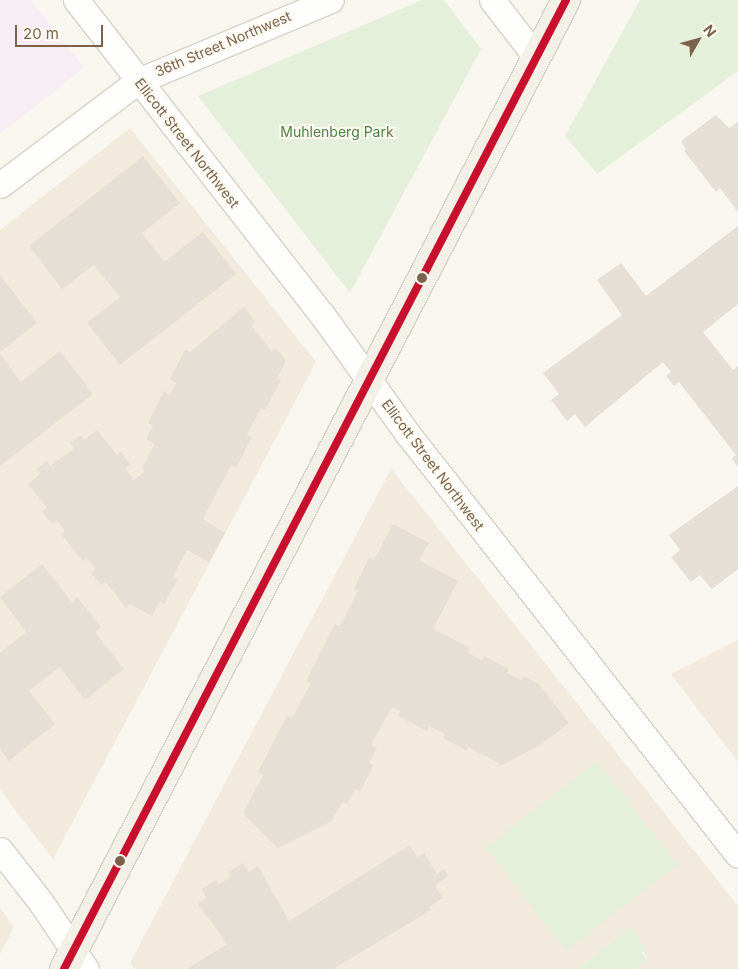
<!DOCTYPE html>
<html>
<head>
<meta charset="utf-8">
<style>
  body { margin:0 }
  #map { position:relative; width:738px; height:969px; overflow:hidden; background:#f9f6ef; font-family:Inter,sans-serif }
  div>[style] { position:absolute }
  .residential>* { inset:0; background:#f2eadc }
  .education>* { inset:0; background:#f7eef5 }
  .green>* { inset:0; background:#e4f0d9; transform-origin:0 0 }
  .building>* { inset:0; background:#e6dfd6 }
  .roads { filter:drop-shadow(1px 0 #d7d2ca) drop-shadow(-1px 0 #d7d2ca) drop-shadow(0 1px #d7d2ca) drop-shadow(0 -1px #d7d2ca) }
  .minor>* { height:25px; margin:-12.5px; padding:0 12.5px; transform-origin:12.5px; border-radius:12.5px; background:#fefefd }
  .primary>* { height:28px; margin:-14px; padding:0 14px; transform-origin:14px; border-radius:14px; background:#f3f0e7 }
  .bus-1>* { height:8px; margin:-4px; padding:0 4px; transform-origin:4px; border-radius:4px; background:#c8102e }
  .dots>* { width:14px; height:14px; translate:-50% -50%; box-sizing:border-box; border:2px solid #fffbf2; border-radius:50% }
  span { translate:-50% -50%; white-space:nowrap; text-align:center; line-height:1.15; -webkit-text-stroke:4px #fffbf2; paint-order:stroke }
  .street-label { font-size:14px; color:#7a624c }
  .park-label { font-size:14px; color:#4d8042 }
  .north { position:absolute; left:673px; top:15px; width:50px; height:50px; -webkit-text-stroke:4px #fffbf2; paint-order:stroke; rotate:52deg; font-size:14px; font-weight:700; line-height:20px; text-align:center; color:#7a624c }
  .north::after { content:''; display:block; margin:auto; width:18px; height:22px; background:#7a624c; clip-path:polygon(50% 0,100% 100%,50% 72%,0 100%) }
  .scale { position:absolute; left:15px; top:25px; width:88px; height:22px; box-sizing:border-box; border:2px solid #7a624c; border-top:0; padding-left:6px; font-size:15px; line-height:18px; white-space:nowrap; color:#7a624c; -webkit-text-stroke:4px #fffbf2; paint-order:stroke }
</style>
</head>
<body>
<div id="map">
  <div class="residential">
    <i style="clip-path:polygon(130px 128px,316px 362px,53px 859px,0 790px,0 230px)"></i>
    <i style="clip-path:polygon(391px 469px,738px 906px,738px 969px,635px 969px,647px 959px,630px 926px,578px 969px,134px 969px,130px 963px)"></i>
    <i style="clip-path:polygon(738px 640px,738px 762px,671px 674px)"></i>
    <i style="clip-path:polygon(0 908px,14px 927px,0 954px)"></i>
  </div>
  <div class="education">
    <i style="clip-path:polygon(0 0,31px 0,84px 68px,0 134px)"></i>
  </div>
  <div class="green">
    <i style="clip-path:polygon(422px 0,444px 0,481px 49px,350px 293px,198px 96px)"></i>
    <i style="clip-path:polygon(640px 0,738px 0,738px 71px,597px 174px,565px 136px)"></i>
    <i style="left:597px;top:761px;width:131px;height:141px;rotate:52deg"></i>
    <i style="clip-path:polygon(630px 926px,646px 949px,642px 953px,647px 959px,635px 969px,578px 969px)"></i>
  </div>
  <div class="building">
    <i style="clip-path:polygon(716px 115px,729px 128px,738px 122px,738px 212px,720px 188px,716px 192px,684px 151px,686px 149px,681px 141px)"></i>
    <i style="clip-path:polygon(143px 156px,180px 203px,142px 233px,164px 262px,203px 232px,236px 274px,120px 365px,87px 323px,120px 297px,94px 265px,62px 289px,29px 246px)"></i>
    <i style="clip-path:polygon(738px 226px,738px 304px,703px 332px,733px 370px,738px 366px,738px 467px,732px 459px,736px 455px,679px 382px,674px 386px,666px 376px,671px 372px,663px 362px,585px 427px,575px 414px,567px 421px,551px 400px,559px 394px,543px 373px,622px 315px,597px 280px,621px 263px,646px 296px)"></i>
    <i style="clip-path:polygon(0 275px,37px 323px,0 352px)"></i>
    <i style="clip-path:polygon(244px 307px,255px 322px,251px 325px,272px 352px,276px 348px,286px 361px,277px 378px,281px 380px,265px 410px,261px 408px,247px 435px,252px 437px,236px 468px,231px 465px,203px 519px,225px 533px,209px 562px,187px 550px,173px 576px,178px 579px,164px 604px,160px 601px,152px 616px,130px 604px,126px 608px,106px 582px,101px 585px,91px 573px,96px 569px,87px 558px,83px 561px,61px 534px,65px 531px,57px 520px,52px 524px,42px 511px,47px 508px,28px 484px,40px 474px,36px 469px,47px 461px,50px 466px,74px 448px,70px 443px,81px 435px,84px 440px,97px 430px,117px 455px,121px 452px,130px 464px,125px 468px,134px 480px,145px 471px,142px 468px,155px 444px,146px 439px,153px 426px,148px 423px,164px 391px,170px 395px,176px 383px,170px 379px,185px 350px,190px 352px)"></i>
    <i style="clip-path:polygon(60px 351px,93px 394px,0 466px,0 354px,21px 382px)"></i>
    <i style="clip-path:polygon(738px 486px,738px 569px,712px 589px,700px 575px,691px 582px,671px 557px,680px 550px,669px 535px)"></i>
    <i style="clip-path:polygon(393px 524px,429px 543px,419px 560px,458px 581px,433px 629px,470px 648px,468px 653px,482px 660px,484px 656px,509px 669px,507px 673px,521px 680px,524px 676px,539px 684px,569px 723px,542px 744px,502px 765px,468px 747px,467px 751px,443px 738px,445px 734px,429px 726px,427px 731px,398px 716px,400px 711px,392px 707px,371px 745px,377px 748px,369px 763px,374px 765px,360px 791px,355px 789px,347px 804px,342px 802px,332px 821px,278px 848px,243px 813px,263px 775px,258px 772px,287px 716px,292px 718px,311px 683px,306px 681px,335px 624px,340px 626px,358px 591px,354px 589px,369px 558px,374px 560px)"></i>
    <i style="clip-path:polygon(42px 564px,72px 602px,77px 597px,101px 627px,95px 632px,124px 669px,85px 700px,60px 667px,29px 691px,55px 724px,9px 761px,0 749px,0 653px,26px 632px,0 597px)"></i>
    <i style="clip-path:polygon(410px 845px,417px 857px,424px 853px,437px 874px,444px 869px,448px 876px,435px 886px,443px 898px,429px 907px,431px 910px,333px 969px,187px 969px,227px 944px,198px 904px,206px 898px,202px 889px,216px 880px,219px 884px,231px 877px,228px 872px,243px 863px,249px 872px,258px 866px,289px 921px)"></i>
  </div>
  <div class="roads">
    <div class="minor">
      <i style="left:76px;top:0;width:401px;rotate:52deg"></i>
      <i style="left:323px;top:316px;width:144px;rotate:54.3deg"></i>
      <i style="left:407px;top:433px;width:536px;rotate:51.89deg"></i>
      <i style="left:492px;top:0;width:72px;rotate:52.3deg"></i>
      <i style="left:0;top:185px;width:173px;rotate:-37deg"></i>
      <i style="left:138px;top:81px;width:209px;rotate:-22.8deg"></i>
      <i style="left:0;top:850px;width:65px;rotate:51.9deg"></i>
      <i style="left:40px;top:901px;width:82px;rotate:55.9deg"></i>
    </div>
    <div class="primary">
      <i style="left:64px;top:969px;width:1091px;rotate:-62.61deg"></i>
    </div>
  </div>
  <div class="bus-1">
    <i style="left:64px;top:969px;width:1091px;rotate:-62.61deg"></i>
  </div>
  <div class="dots">
    <i style="left:422px;top:278px;background:#7a624c"></i>
    <i style="left:120px;top:861px;background:#7a624c"></i>
  </div>
  <div class="street-label">
    <span style="left:223px;top:44px;rotate:-23deg">36th Street Northwest</span>
    <span style="left:187px;top:143px;rotate:52deg">Ellicott Street Northwest</span>
    <span style="left:433px;top:465px;rotate:53deg">Ellicott Street Northwest</span>
  </div>
  <div class="park-label">
    <span style="left:337px;top:132px">Muhlenberg Park</span>
  </div>
  <div class="north">N</div>
  <div class="scale">20 m</div>
</div>
</body>
</html>
